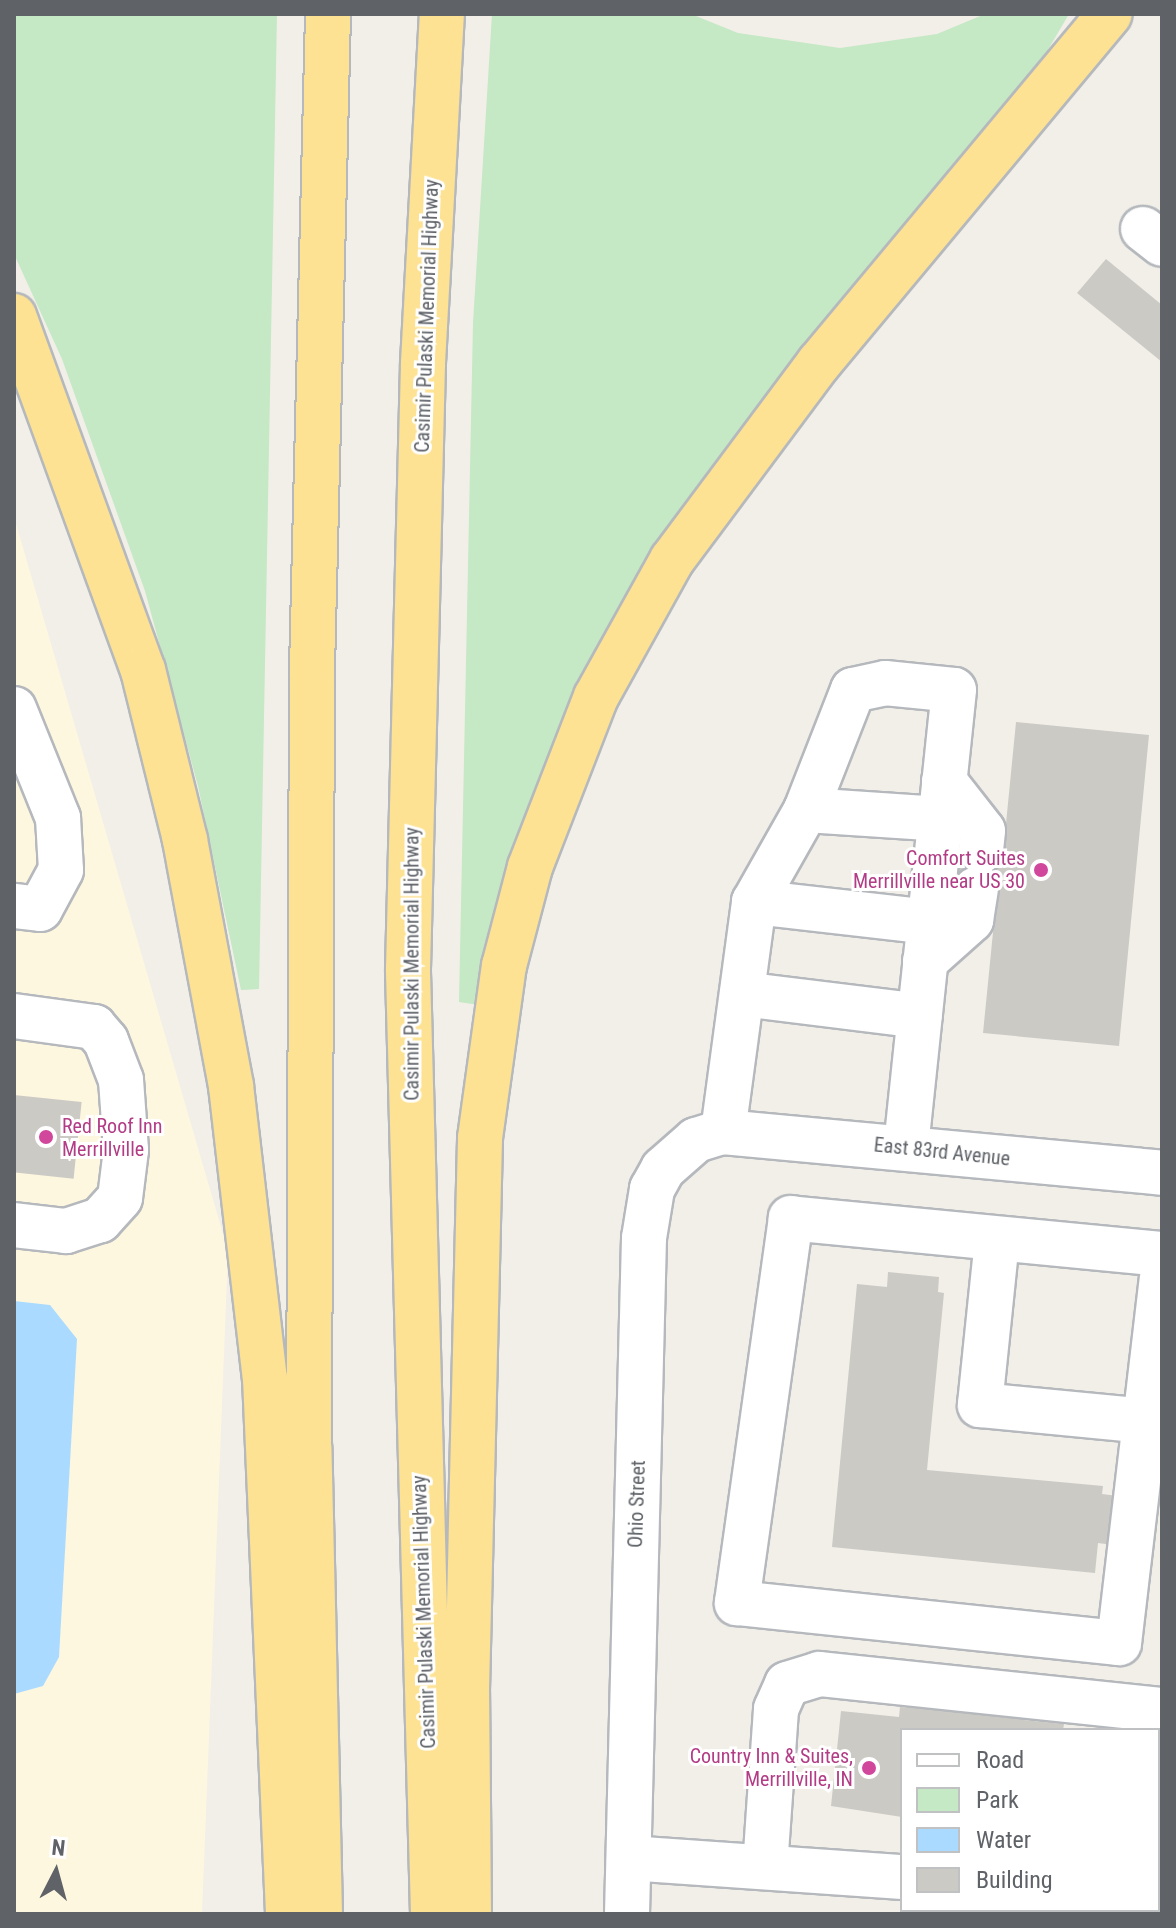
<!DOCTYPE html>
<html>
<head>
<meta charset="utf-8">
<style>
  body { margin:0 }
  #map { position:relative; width:1176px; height:1928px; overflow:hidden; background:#f1efe8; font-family:"Roboto Condensed",sans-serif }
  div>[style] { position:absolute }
  .commercial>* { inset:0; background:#fef7e0 }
  .green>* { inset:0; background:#c5e8c5 }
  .water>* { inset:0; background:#aadaff }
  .building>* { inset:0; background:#cccac5; transform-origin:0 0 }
  .roads { filter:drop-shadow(2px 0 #b5b8bc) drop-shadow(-2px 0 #b5b8bc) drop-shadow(0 2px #b5b8bc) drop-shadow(0 -2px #b5b8bc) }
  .minor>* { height:44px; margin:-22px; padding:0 22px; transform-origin:22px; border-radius:22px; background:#fff }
  .highway>* { height:44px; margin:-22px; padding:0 22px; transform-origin:22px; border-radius:22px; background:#fde293 }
  .dots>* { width:22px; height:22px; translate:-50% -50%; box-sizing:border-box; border:4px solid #fff; border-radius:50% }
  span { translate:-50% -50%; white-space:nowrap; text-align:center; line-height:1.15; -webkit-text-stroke:6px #fff; paint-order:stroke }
  .street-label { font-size:20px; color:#5f6368 }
  .hotel-label { font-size:20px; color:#b23c85 }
  .right { translate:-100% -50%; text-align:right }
  .left { translate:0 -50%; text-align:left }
  .frame { position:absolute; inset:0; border:16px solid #5f6368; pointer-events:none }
  .legend { position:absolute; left:900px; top:1728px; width:260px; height:184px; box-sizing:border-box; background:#fff; border:2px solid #bfc1c3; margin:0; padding:10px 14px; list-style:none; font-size:24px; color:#5f6368 }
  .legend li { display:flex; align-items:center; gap:16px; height:40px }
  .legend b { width:40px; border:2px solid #bfc1c3 }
  .north { position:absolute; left:16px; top:1832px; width:80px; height:80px; -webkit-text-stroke:6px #fff; paint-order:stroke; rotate:6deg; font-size:22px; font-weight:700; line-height:32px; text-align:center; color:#5f6368 }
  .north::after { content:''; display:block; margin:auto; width:28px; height:36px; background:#5f6368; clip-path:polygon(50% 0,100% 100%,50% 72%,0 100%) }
</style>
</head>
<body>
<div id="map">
  <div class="commercial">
    <i style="clip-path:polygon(14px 517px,228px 1251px,202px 1914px,14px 1914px)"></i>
  </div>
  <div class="green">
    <i style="clip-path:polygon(14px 14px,277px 14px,259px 989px,241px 990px,198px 786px,145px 591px,62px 359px,14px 254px)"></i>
    <i style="clip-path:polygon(492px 14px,691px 14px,738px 33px,840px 48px,937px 34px,985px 14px,1069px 14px,1016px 104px,729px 448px,479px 1005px,459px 1002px,473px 323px)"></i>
  </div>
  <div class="water">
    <i style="clip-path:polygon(14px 1301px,50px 1305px,77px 1339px,59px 1657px,43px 1686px,14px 1694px)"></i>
  </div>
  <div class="building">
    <i style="clip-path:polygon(1106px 259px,1162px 305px,1162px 362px,1077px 293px)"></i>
    <i style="clip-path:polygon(1016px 722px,1149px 735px,1119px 1046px,983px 1033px,997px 892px,945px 887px,949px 848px,1003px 854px)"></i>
    <i style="left:14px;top:1095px;width:68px;height:77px;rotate:6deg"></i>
    <i style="clip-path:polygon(888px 1272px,939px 1277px,938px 1292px,944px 1293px,927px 1470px,1103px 1486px,1102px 1494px,1118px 1496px,1113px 1545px,1098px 1543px,1095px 1573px,832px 1547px,857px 1284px,887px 1287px)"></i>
    <i style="clip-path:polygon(900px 1707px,1023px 1716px,1024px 1720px,1064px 1724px,1063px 1730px,902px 1730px,902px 1817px,831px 1806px,841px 1711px,899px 1717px)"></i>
  </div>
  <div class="roads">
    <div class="minor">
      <i style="left:1143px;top:229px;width:24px;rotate:38deg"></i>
      <i style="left:14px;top:709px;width:118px;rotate:68deg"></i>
      <i style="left:58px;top:818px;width:52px;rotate:86.7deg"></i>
      <i style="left:61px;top:870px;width:44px;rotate:118.3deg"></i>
      <i style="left:40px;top:909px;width:26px;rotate:-173deg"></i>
      <i style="left:944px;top:781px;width:63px;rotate:52deg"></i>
      <i style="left:983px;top:831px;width:20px;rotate:96deg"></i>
      <i style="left:806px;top:810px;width:134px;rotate:3.8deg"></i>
      <i style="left:754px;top:902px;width:176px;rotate:6.5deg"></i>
      <i style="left:925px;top:961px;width:62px;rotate:-41.7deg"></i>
      <i style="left:971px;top:920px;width:31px;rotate:-81deg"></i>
      <i style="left:742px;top:994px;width:179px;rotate:7deg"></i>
      <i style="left:14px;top:1016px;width:81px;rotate:7.8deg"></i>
      <i style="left:94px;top:1027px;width:18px;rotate:49deg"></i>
      <i style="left:106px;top:1041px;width:42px;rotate:69deg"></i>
      <i style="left:121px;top:1080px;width:70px;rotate:85.9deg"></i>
      <i style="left:126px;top:1150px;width:48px;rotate:97.1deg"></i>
      <i style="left:120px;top:1198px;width:30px;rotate:132deg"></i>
      <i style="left:100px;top:1220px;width:36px;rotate:162deg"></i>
      <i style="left:66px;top:1231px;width:52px;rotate:-173.4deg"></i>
      <i style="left:723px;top:1132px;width:232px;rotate:-82.3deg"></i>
      <i style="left:754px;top:902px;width:106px;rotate:-60.5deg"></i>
      <i style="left:806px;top:810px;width:129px;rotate:-68.6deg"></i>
      <i style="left:853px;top:690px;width:33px;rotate:-12deg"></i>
      <i style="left:885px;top:683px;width:69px;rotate:5.8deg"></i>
      <i style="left:954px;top:690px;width:461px;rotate:96deg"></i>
      <i style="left:997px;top:1240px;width:166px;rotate:95.9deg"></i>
      <i style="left:980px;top:1405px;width:166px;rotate:5.5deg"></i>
      <i style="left:1162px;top:1254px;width:373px;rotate:-174.5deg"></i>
      <i style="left:791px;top:1218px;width:389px;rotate:98deg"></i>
      <i style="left:737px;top:1603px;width:384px;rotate:6deg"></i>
      <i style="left:1119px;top:1643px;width:367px;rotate:-83.3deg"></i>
      <i style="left:629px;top:1858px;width:274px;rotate:4deg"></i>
      <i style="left:765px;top:1867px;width:158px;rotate:-86deg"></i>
      <i style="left:776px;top:1709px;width:27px;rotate:-66deg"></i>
      <i style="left:787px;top:1684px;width:34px;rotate:-17deg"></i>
      <i style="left:819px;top:1674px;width:345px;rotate:6deg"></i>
      <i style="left:1148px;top:1910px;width:14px;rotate:8deg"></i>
      <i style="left:627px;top:1914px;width:676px;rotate:-88.56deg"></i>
      <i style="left:644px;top:1238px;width:50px;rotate:-80.7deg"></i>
      <i style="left:652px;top:1189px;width:23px;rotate:-61deg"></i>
      <i style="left:663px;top:1169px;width:44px;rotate:-41.3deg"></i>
      <i style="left:696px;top:1140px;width:28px;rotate:-17deg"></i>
      <i style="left:723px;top:1132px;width:441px;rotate:5.3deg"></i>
    </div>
    <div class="highway">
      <i style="left:14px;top:316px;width:377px;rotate:70deg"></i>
      <i style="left:143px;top:670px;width:175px;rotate:76.1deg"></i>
      <i style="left:185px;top:840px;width:250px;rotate:79.4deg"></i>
      <i style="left:231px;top:1086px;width:294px;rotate:83.4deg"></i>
      <i style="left:265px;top:1378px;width:536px;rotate:87.54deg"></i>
      <i style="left:320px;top:1914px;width:467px;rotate:-91.3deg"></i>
      <i style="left:309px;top:1447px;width:778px;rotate:-89.78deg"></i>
      <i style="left:312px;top:669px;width:655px;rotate:-88.6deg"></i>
      <i style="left:433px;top:1914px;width:945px;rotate:-91.52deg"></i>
      <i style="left:408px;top:969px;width:606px;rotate:-88.58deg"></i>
      <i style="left:423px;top:363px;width:350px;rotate:-86.9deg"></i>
      <i style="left:469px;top:1914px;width:223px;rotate:-90.5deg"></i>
      <i style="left:467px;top:1691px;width:553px;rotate:-88.65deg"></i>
      <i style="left:480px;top:1138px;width:174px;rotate:-82.1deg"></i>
      <i style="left:504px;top:966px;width:102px;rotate:-75.3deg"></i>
      <i style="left:530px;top:867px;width:182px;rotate:-68.8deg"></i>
      <i style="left:596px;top:697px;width:157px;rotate:-61deg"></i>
      <i style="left:672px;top:560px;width:246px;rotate:-53.3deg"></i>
      <i style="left:819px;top:363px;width:454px;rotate:-50.2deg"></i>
    </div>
  </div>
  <div class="dots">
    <i style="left:1041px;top:870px;background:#d1479c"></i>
    <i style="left:46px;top:1137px;background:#d1479c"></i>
    <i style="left:869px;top:1768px;background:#d1479c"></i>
  </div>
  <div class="street-label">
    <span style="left:427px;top:316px;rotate:-88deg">Casimir Pulaski Memorial Highway</span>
    <span style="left:412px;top:964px;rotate:-90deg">Casimir Pulaski Memorial Highway</span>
    <span style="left:942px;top:1152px;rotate:6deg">East 83rd Avenue</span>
    <span style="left:637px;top:1504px;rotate:-88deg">Ohio Street</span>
    <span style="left:424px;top:1612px;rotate:-92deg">Casimir Pulaski Memorial Highway</span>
  </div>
  <div class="hotel-label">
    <span class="right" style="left:1025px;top:870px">Comfort Suites<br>Merrillville near US 30</span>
    <span class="left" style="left:62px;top:1138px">Red Roof Inn<br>Merrillville</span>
    <span class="right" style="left:853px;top:1768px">Country Inn &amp; Suites,<br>Merrillville, IN</span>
  </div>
  <div class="frame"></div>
  <ul class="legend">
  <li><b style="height:10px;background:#fff"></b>Road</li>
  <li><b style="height:22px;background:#c5e8c5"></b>Park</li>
  <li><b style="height:22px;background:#aadaff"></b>Water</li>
  <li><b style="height:22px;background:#cccac5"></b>Building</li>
  </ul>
  <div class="north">N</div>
</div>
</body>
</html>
